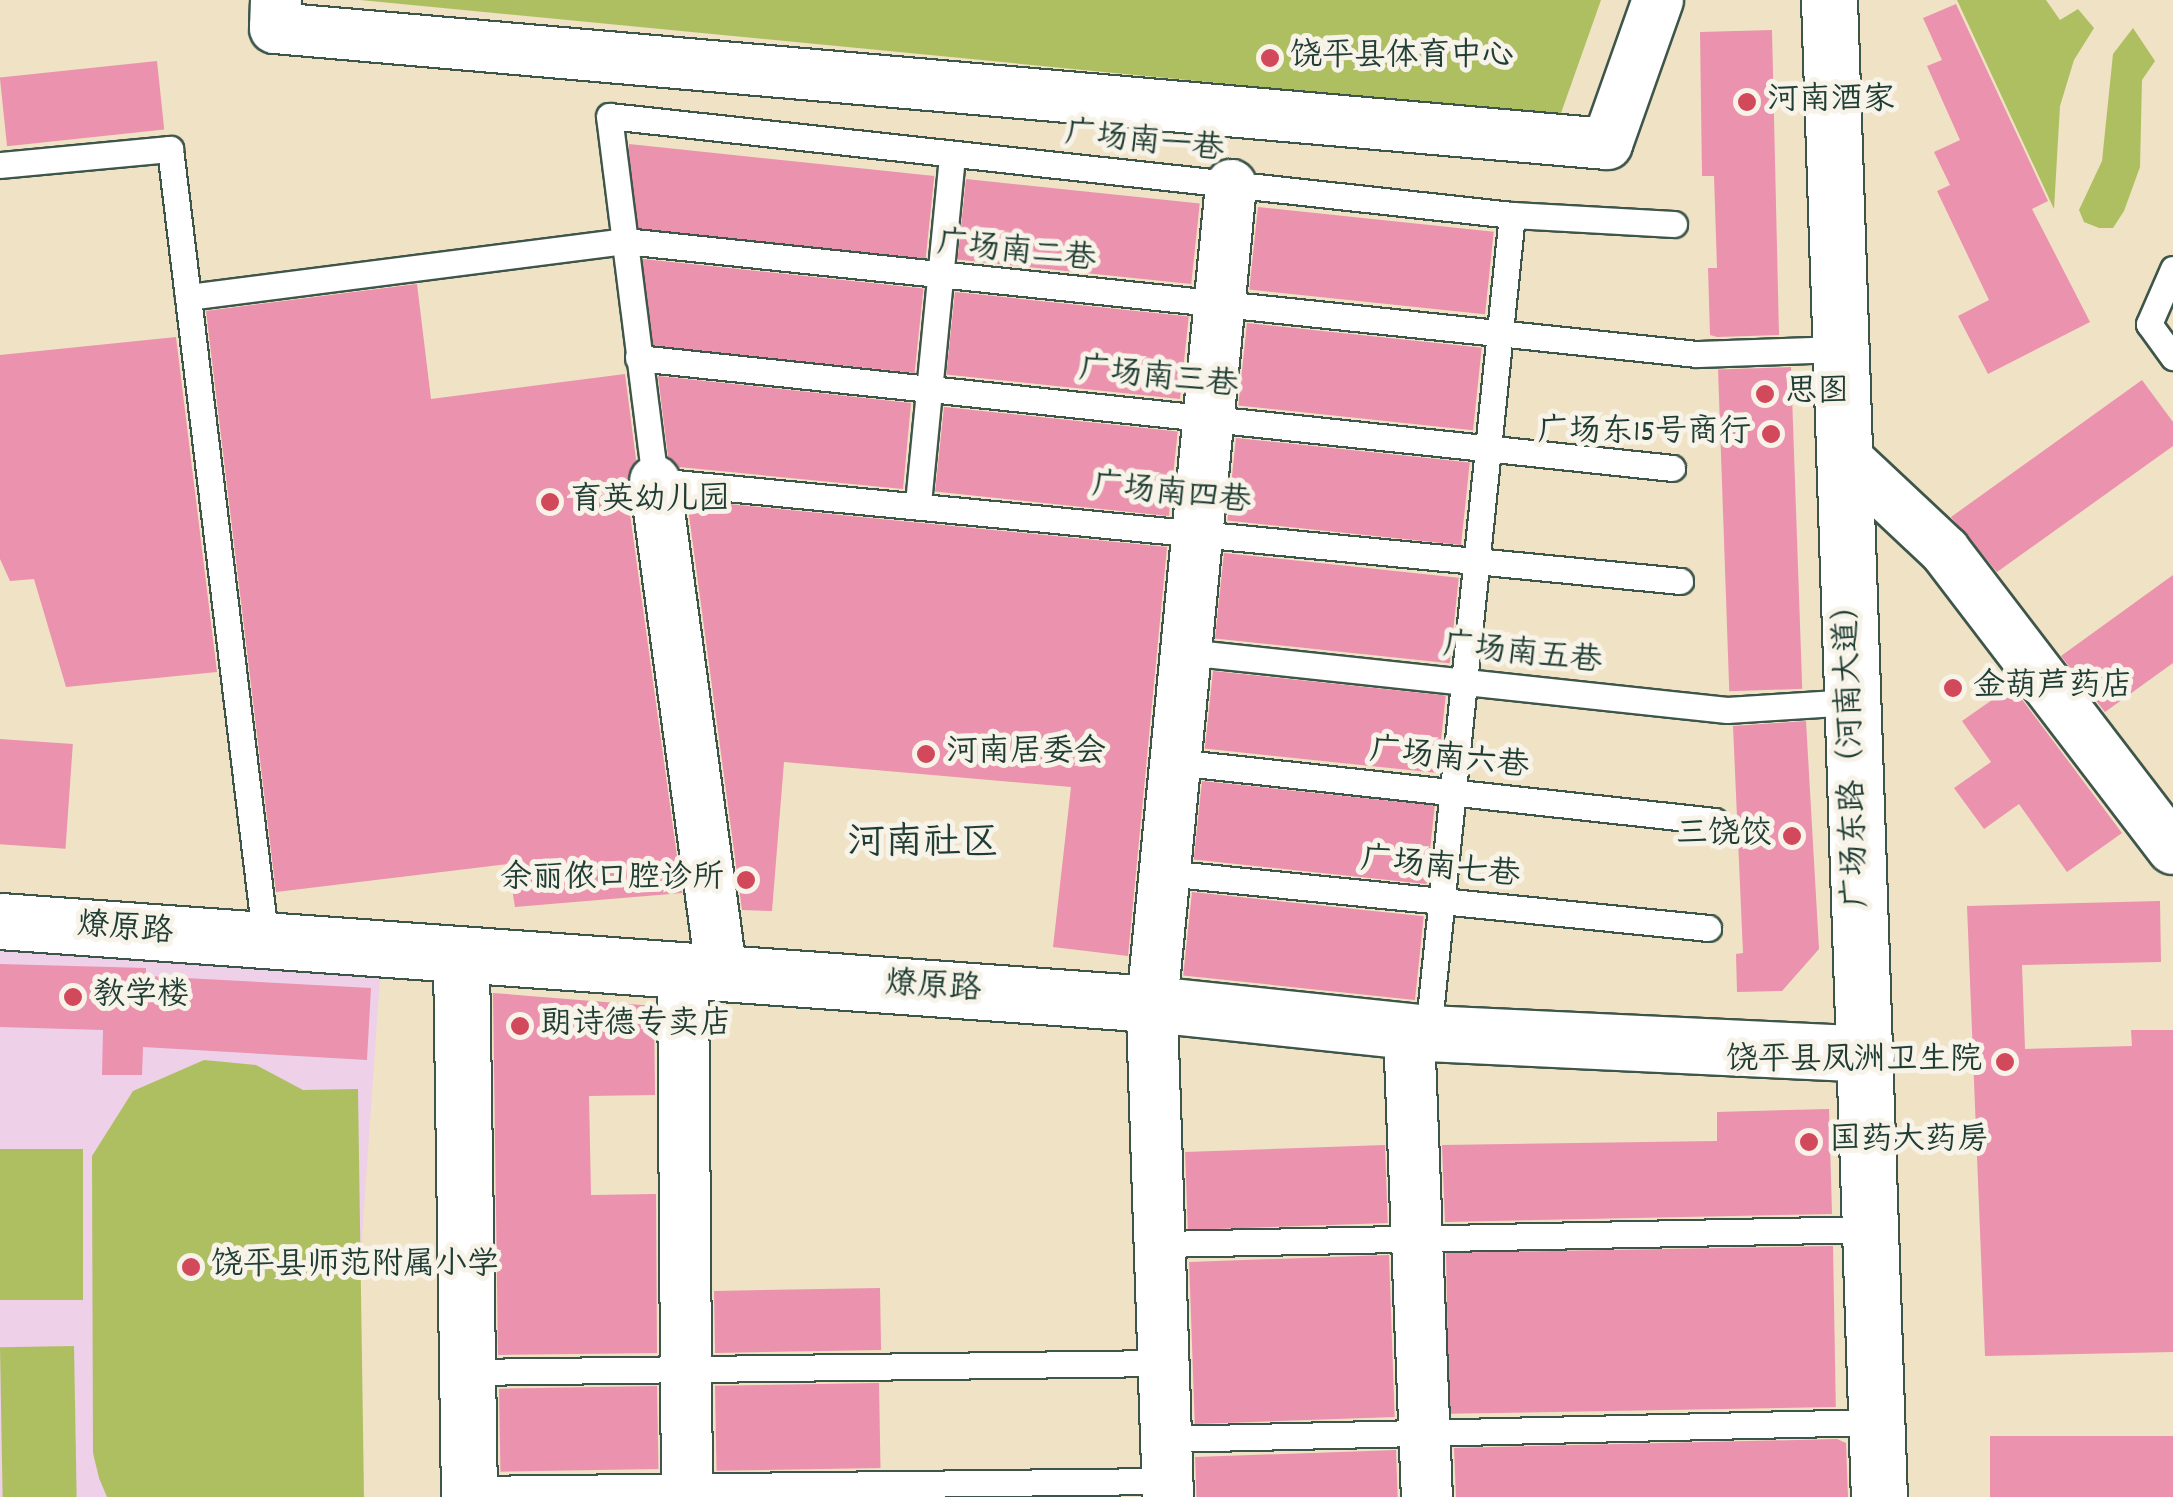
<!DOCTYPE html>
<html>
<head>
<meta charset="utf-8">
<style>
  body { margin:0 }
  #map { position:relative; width:2173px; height:1497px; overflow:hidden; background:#f0e2c5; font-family:Dekko,"LXGW WenKai TC",sans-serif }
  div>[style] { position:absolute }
  .built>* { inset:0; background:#eed0e8; transform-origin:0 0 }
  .green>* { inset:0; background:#aebf62; transform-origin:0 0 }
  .building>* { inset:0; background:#ea92ae; transform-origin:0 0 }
  .roads { filter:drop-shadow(2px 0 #3e564a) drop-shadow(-2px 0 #3e564a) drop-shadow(0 2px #3e564a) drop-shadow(0 -2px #3e564a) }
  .service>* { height:25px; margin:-12.5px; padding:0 12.5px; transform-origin:12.5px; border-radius:12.5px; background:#fff }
  .minor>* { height:50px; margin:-25px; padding:0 25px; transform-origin:25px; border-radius:25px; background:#fff }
  .tertiary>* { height:55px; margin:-27.5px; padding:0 27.5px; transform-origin:27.5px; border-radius:27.5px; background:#fff }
  .secondary>* { height:55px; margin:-27.5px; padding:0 27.5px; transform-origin:27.5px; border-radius:27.5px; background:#fff }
  .primary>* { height:55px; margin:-27.5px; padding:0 27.5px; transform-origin:27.5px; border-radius:27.5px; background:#fff }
  .dots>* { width:28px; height:28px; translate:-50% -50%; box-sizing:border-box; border:5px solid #f7f3e8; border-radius:50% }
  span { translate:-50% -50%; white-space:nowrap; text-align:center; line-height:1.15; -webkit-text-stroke:10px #f7f3e8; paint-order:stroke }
  .poi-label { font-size:32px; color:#1f3d34 }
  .left { translate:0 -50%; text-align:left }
  .right { translate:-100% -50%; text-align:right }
  .street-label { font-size:32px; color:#1f3d34 }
  .quarter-label { font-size:38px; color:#1f3d34 }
</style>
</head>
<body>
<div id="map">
  <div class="built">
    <i style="left:0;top:951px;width:381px;height:546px;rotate:4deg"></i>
  </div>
  <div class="green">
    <i style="clip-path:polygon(360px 0,1601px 0,1560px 116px)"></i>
    <i style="clip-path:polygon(1957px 0,2046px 0,2060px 20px,2078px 9px,2094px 28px,2074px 60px,2060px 106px,2054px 209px)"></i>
    <i style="clip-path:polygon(2133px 28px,2155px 61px,2142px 80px,2140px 167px,2124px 211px,2113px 228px,2099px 228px,2084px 222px,2079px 210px,2102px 161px,2113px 54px)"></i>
    <i style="clip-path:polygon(204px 1060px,256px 1065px,303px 1090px,358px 1089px,364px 1497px,107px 1497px,99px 1478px,93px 1453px,92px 1156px,133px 1091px)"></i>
    <i style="left:83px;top:1149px;width:151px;height:83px;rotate:90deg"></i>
    <i style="left:74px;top:1346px;width:151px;height:74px;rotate:89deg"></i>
  </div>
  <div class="building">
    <i style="clip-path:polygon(1956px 4px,2048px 201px,2032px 209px,2090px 322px,1988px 374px,1958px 316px,1989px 300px,1937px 191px,1950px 185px,1934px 152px,1960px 140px,1927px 66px,1942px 60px,1923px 18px)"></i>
    <i style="clip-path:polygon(1772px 30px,1779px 335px,1717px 337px,1710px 335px,1708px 268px,1717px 268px,1714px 176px,1702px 176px,1700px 32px)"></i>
    <i style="left:157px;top:61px;width:69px;height:158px;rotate:84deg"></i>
    <i style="left:629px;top:144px;width:307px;height:83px;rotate:6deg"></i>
    <i style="left:966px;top:179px;width:235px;height:81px;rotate:6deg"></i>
    <i style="left:1258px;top:207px;width:237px;height:83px;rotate:6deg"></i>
    <i style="left:643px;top:259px;width:282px;height:85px;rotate:6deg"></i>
    <i style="clip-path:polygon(417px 284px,431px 399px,625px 374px,636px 460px,626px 485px,682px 893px,515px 907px,508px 864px,276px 892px,206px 311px)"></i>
    <i style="left:955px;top:292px;width:235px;height:83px;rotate:6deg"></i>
    <i style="left:1247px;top:323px;width:236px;height:83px;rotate:6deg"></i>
    <i style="clip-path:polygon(176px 337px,217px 672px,66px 687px,34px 579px,10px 581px,0 559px,0 355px)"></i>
    <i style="left:1791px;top:367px;width:322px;height:73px;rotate:88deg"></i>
    <i style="clip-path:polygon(658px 376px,911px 403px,903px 489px,679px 467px,668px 456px)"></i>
    <i style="clip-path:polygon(2142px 380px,2173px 422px,2173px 446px,1997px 572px,1951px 517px)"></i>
    <i style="left:944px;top:407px;width:235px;height:85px;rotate:6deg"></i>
    <i style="left:1236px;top:438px;width:235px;height:83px;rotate:6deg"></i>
    <i style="clip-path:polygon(687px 500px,1167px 547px,1128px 956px,1053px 947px,1071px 787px,784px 762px,772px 911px,742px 910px)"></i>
    <i style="left:1224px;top:553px;width:236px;height:86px;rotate:6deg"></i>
    <i style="clip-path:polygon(2173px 575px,2173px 663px,2105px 712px,2061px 656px)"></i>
    <i style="left:1213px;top:671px;width:234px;height:78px;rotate:6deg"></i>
    <i style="clip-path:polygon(2012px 686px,2122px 833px,2067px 872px,2019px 804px,1984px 829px,1954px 788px,1991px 762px,1962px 721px)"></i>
    <i style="clip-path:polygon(1806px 721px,1819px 949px,1782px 991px,1737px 992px,1736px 954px,1743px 953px,1733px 726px)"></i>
    <i style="left:0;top:739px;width:73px;height:105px;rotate:4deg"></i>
    <i style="left:1202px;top:781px;width:234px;height:79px;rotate:6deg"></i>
    <i style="left:1192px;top:892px;width:233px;height:84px;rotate:6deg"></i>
    <i style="clip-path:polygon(2160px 901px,2161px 962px,2022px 965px,2025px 1049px,2132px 1046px,2131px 1030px,2173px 1030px,2173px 1352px,1985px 1356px,1967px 906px)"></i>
    <i style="clip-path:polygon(0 964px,146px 968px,146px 976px,371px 988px,367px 1060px,143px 1047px,142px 1075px,102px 1075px,103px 1030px,0 1027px)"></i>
    <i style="clip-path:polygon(493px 993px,654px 1006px,655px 1095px,589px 1096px,591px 1195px,656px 1194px,657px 1353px,498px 1355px)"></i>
    <i style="clip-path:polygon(1829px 1109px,1832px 1214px,1445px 1222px,1442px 1145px,1717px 1141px,1717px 1112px)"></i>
    <i style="left:1385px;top:1145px;width:78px;height:200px;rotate:88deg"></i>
    <i style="left:1833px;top:1246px;width:161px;height:387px;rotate:89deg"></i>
    <i style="left:1389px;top:1255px;width:162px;height:200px;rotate:88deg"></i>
    <i style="left:880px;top:1288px;width:62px;height:166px;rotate:89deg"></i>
    <i style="left:879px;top:1383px;width:85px;height:164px;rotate:89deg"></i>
    <i style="left:657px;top:1386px;width:83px;height:158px;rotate:89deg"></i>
    <i style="left:2173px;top:1436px;width:61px;height:183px;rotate:90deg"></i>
    <i style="clip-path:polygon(1837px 1439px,1846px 1443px,1848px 1497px,1456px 1497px,1454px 1448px)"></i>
    <i style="left:1396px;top:1450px;width:47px;height:201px;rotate:88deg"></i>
  </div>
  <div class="roads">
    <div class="service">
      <i style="left:0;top:165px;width:171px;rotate:-5.4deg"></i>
      <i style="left:170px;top:149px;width:799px;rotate:83.1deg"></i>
      <i style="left:1674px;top:224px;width:162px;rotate:-176.8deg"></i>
      <i style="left:1512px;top:215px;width:908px;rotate:-173.74deg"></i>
      <i style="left:609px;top:116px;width:368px;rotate:82.8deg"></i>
      <i style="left:655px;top:481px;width:1030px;rotate:5.57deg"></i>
      <i style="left:2173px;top:269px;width:60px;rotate:113.6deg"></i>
      <i style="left:2149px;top:324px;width:41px;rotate:54deg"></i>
      <i style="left:188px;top:297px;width:441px;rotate:-7.3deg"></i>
      <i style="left:625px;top:241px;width:1078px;rotate:6.02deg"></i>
      <i style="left:1697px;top:354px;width:144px;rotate:-2deg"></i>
      <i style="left:638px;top:358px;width:1040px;rotate:6.07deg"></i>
      <i style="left:918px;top:503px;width:348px;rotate:-84.4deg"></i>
      <i style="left:1186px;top:652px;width:544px;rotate:6.12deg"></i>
      <i style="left:1727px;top:710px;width:125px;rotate:-3.7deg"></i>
      <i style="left:1175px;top:762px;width:543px;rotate:6.24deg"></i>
      <i style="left:1165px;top:873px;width:546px;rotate:5.78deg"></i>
      <i style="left:1428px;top:1033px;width:822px;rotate:-84.14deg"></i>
      <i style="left:1162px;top:1244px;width:708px;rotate:-1.21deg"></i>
      <i style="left:466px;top:1372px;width:699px;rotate:-0.74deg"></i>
      <i style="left:1167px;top:1439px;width:710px;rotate:-1.37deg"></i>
      <i style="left:468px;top:1489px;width:699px;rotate:-0.66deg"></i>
    </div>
    <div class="minor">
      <i style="left:276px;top:0;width:28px;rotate:92deg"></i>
      <i style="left:275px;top:28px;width:1337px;rotate:4.98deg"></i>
      <i style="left:1607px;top:144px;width:153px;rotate:-70.5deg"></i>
      <i style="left:1844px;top:456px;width:139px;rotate:43.2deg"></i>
      <i style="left:1945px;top:551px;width:375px;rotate:52.6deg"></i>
      <i style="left:655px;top:481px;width:499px;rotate:82.3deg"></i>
      <i style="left:683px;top:974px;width:523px;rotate:89.56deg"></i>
      <i style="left:1409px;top:1031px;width:466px;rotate:87.8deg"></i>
      <i style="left:1168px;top:1497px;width:493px;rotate:-91.9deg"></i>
      <i style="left:1152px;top:1004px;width:823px;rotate:-84.49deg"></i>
    </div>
    <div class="tertiary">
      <i style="left:461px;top:959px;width:538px;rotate:89.15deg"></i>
    </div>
    <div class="secondary">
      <i style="left:0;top:921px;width:1155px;rotate:4.12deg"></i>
      <i style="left:1152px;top:1004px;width:278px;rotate:6deg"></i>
      <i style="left:1428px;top:1033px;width:439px;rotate:2.7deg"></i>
    </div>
    <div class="primary">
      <i style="left:1829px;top:0;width:1498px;rotate:88.09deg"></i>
    </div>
  </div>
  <div class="dots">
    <i style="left:1270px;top:58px;background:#d1495b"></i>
    <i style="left:1747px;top:102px;background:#d1495b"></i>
    <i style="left:1765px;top:394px;background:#d1495b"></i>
    <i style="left:1771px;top:434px;background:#d1495b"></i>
    <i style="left:550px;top:502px;background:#d1495b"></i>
    <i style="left:1953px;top:688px;background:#d1495b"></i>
    <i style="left:926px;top:754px;background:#d1495b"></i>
    <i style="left:1792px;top:836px;background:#d1495b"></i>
    <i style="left:746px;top:880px;background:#d1495b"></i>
    <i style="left:73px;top:997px;background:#d1495b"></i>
    <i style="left:520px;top:1026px;background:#d1495b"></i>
    <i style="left:2005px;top:1062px;background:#d1495b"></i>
    <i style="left:1809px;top:1142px;background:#d1495b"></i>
    <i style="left:191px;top:1267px;background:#d1495b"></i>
  </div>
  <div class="poi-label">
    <span class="left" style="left:1290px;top:58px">饶平县体育中心</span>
    <span class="left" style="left:1767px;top:102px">河南酒家</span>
    <span class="left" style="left:1785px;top:394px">思图</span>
    <span class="right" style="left:1751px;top:434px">广场东15号商行</span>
    <span class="left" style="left:570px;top:502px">育英幼儿园</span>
    <span class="left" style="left:1973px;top:688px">金葫芦药店</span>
    <span class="left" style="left:946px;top:754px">河南居委会</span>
    <span class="right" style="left:1772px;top:836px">三饶饺</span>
    <span class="right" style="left:724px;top:880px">余丽侬口腔诊所</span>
    <span class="left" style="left:93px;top:997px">教学楼</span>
    <span class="left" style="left:540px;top:1026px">朗诗德专卖店</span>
    <span class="right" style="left:1982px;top:1062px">饶平县凤洲卫生院</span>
    <span class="left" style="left:1829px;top:1142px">国药大药房</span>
    <span class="left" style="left:211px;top:1267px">饶平县师范附属小学</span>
  </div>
  <div class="street-label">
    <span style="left:1144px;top:144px;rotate:6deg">广场南一巷</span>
    <span style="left:1016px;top:254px;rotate:6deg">广场南二巷</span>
    <span style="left:1158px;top:380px;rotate:6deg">广场南三巷</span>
    <span style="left:1171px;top:496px;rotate:6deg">广场南四巷</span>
    <span style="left:1522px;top:656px;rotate:6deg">广场南五巷</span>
    <span style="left:1854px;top:748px;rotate:-92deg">广场东路（河南大道）</span>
    <span style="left:1449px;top:761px;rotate:6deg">广场南六巷</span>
    <span style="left:1440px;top:870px;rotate:6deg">广场南七巷</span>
    <span style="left:125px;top:931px;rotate:5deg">燎原路</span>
    <span style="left:933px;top:989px;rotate:4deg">燎原路</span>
  </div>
  <div class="quarter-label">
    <span style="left:923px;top:846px">河南社区</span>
  </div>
</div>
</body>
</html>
